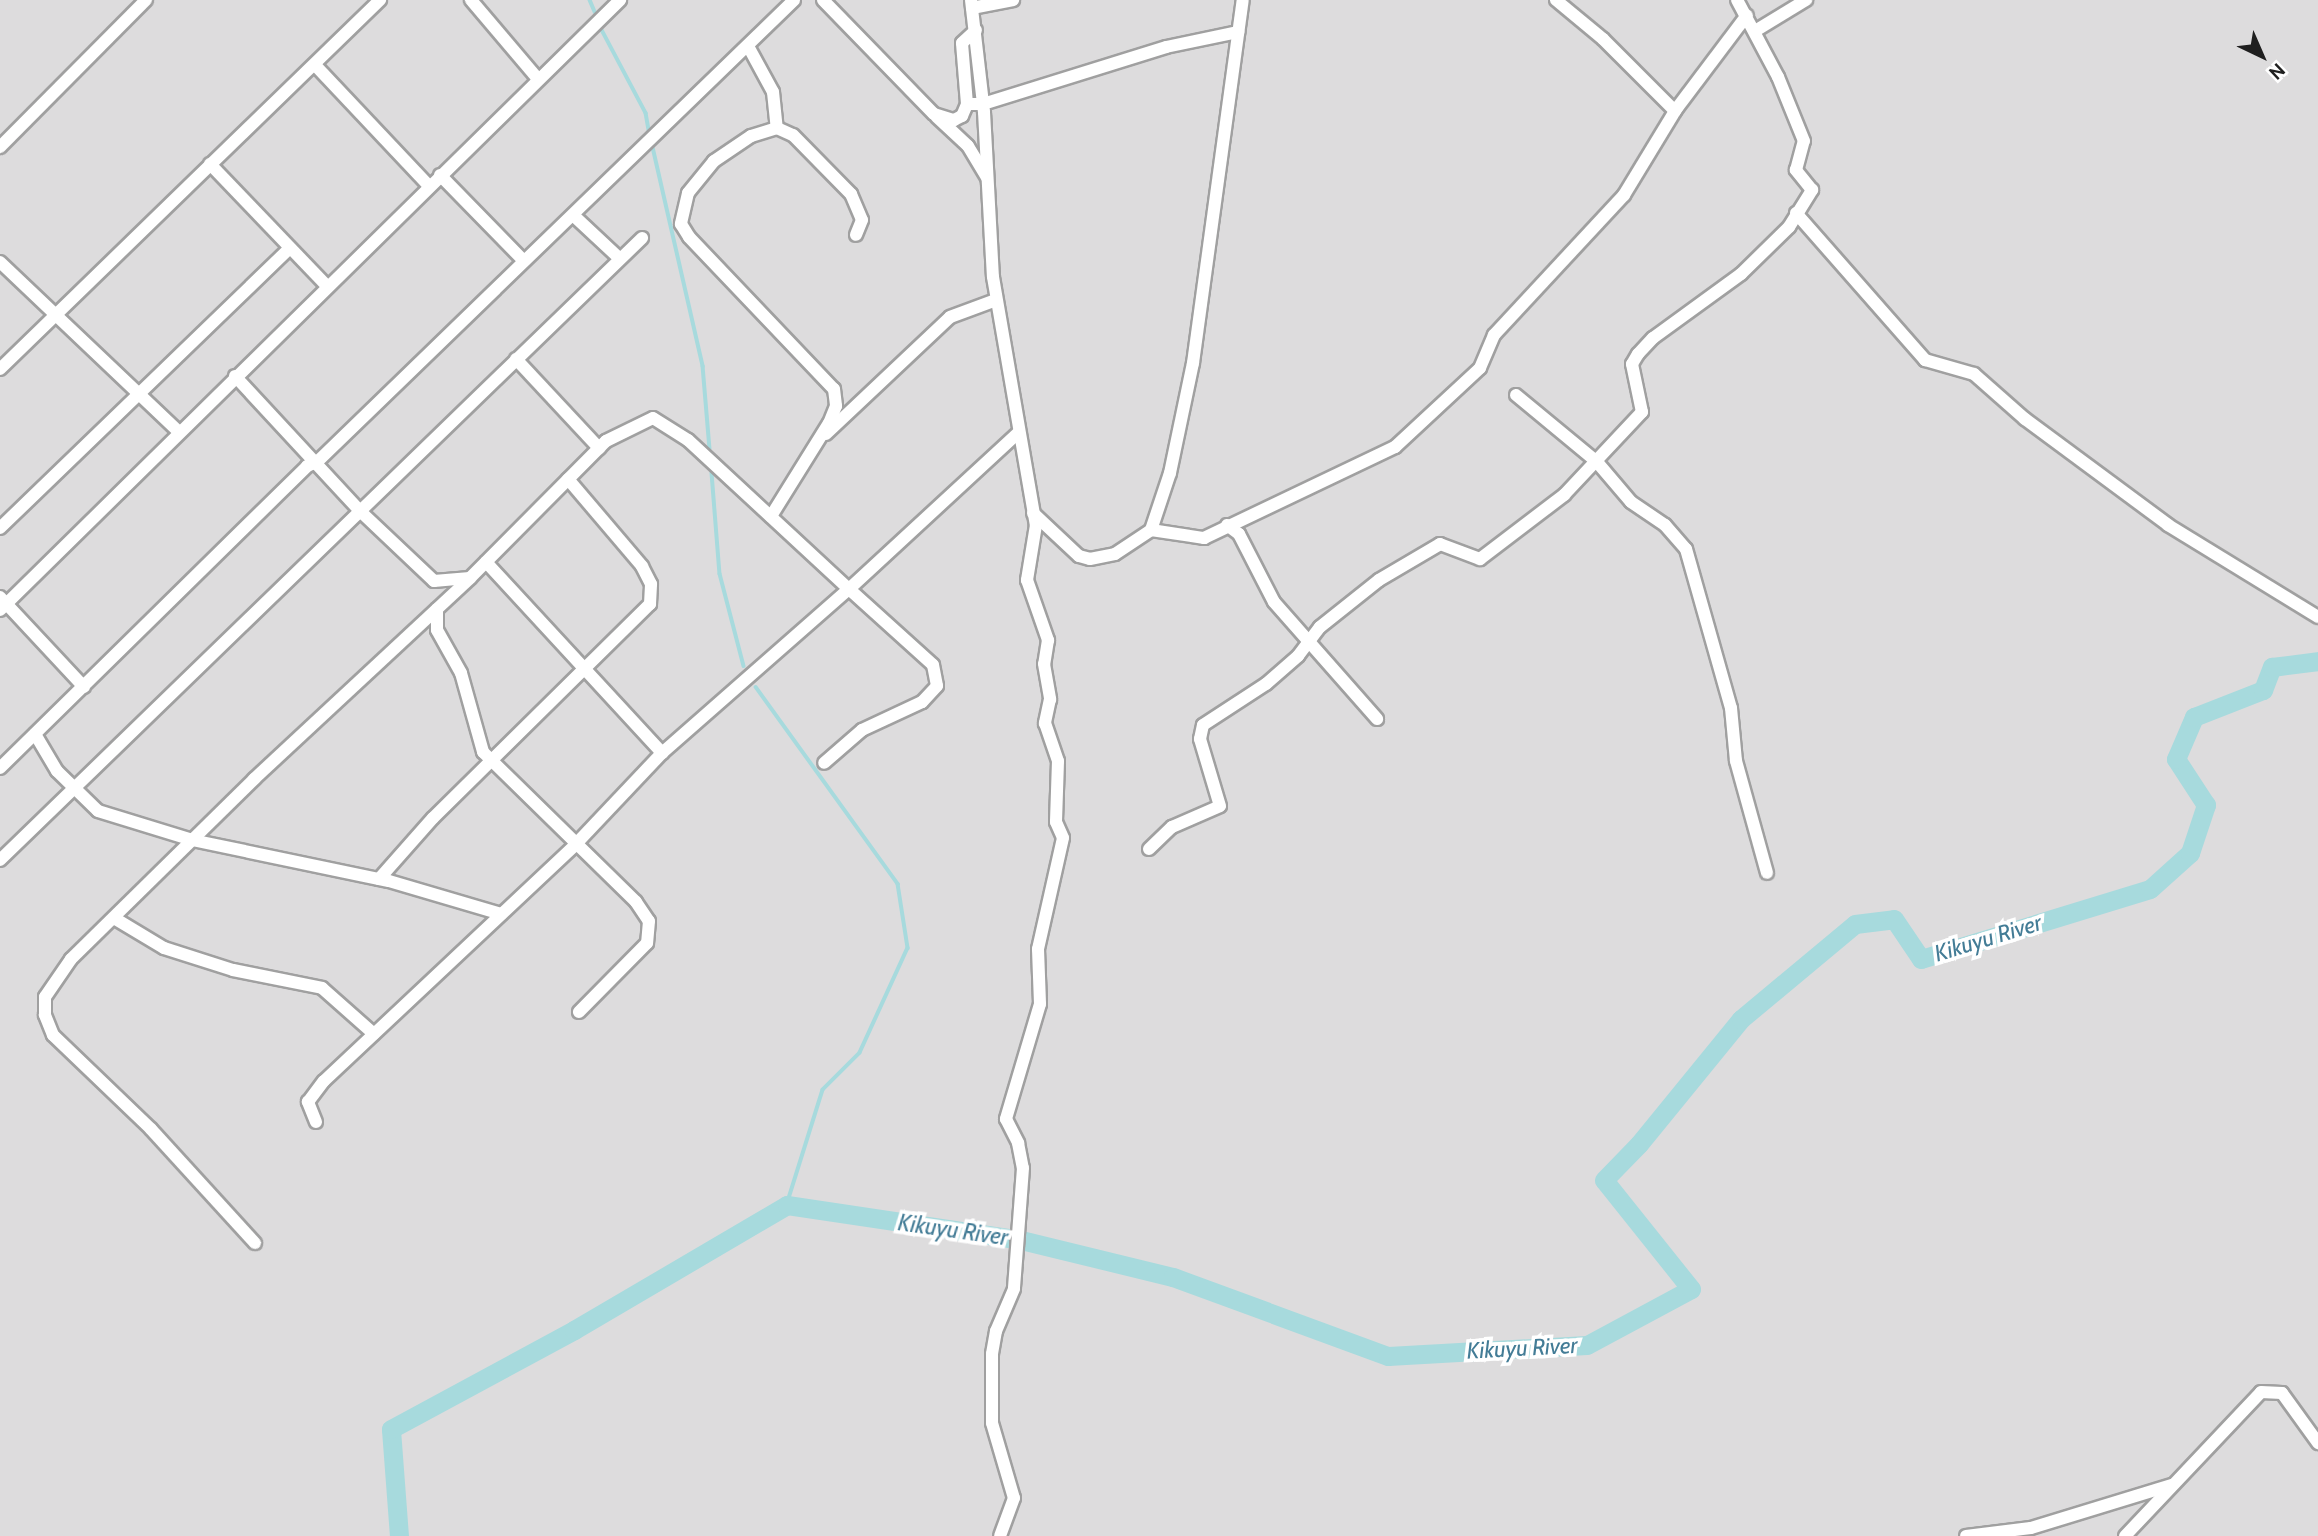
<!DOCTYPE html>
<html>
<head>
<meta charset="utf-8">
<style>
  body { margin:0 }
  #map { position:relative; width:2318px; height:1536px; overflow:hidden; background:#f0ebe6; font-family:Cabin,sans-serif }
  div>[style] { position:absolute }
  .residential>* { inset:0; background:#dddcdd; transform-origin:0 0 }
  .stream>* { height:3.5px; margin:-1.75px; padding:0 1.75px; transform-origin:1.75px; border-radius:1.75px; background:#a7dadd }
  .river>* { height:19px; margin:-9.5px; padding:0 9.5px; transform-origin:9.5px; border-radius:9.5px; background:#a7dadd }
  .roads { filter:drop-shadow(2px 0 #a0a0a0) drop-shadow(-2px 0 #a0a0a0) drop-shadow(0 2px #a0a0a0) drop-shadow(0 -2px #a0a0a0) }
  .street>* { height:12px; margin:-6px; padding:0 6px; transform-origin:6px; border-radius:6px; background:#fff }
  span { translate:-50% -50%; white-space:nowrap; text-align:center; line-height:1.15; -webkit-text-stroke:7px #fff; paint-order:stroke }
  .water-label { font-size:23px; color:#437c96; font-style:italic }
  .north { position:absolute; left:2227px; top:21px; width:70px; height:70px; -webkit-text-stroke:5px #fff; paint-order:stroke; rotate:136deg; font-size:19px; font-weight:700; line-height:28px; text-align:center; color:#1f1f1f }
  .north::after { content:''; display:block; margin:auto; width:24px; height:32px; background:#1f1f1f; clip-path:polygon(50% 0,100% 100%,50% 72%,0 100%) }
</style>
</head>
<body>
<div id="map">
  <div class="residential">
    <i style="left:0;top:0;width:2318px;height:1536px"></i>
  </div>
  <div class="stream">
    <i style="left:590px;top:0;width:13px;rotate:67deg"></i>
    <i style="left:602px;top:30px;width:94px;rotate:62.1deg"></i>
    <i style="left:646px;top:113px;width:22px;rotate:80deg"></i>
    <i style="left:652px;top:143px;width:229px;rotate:77.1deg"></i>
    <i style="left:703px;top:366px;width:83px;rotate:85.2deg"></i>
    <i style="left:712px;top:473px;width:101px;rotate:85.5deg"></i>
    <i style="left:720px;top:574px;width:95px;rotate:75.4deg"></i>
    <i style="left:756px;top:687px;width:243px;rotate:54.2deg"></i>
    <i style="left:898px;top:884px;width:65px;rotate:81.1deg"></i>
    <i style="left:908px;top:948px;width:115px;rotate:114.6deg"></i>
    <i style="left:860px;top:1053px;width:52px;rotate:135deg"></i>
    <i style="left:823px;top:1090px;width:121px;rotate:107.4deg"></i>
  </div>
  <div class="river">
    <i style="left:399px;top:1536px;width:107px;rotate:-94.3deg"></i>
    <i style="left:391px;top:1429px;width:208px;rotate:-28.4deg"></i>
    <i style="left:574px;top:1330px;width:247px;rotate:-30.4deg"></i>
    <i style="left:787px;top:1205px;width:237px;rotate:8.5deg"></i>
    <i style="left:1021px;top:1240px;width:156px;rotate:13.7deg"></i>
    <i style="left:1173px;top:1277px;width:229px;rotate:20.2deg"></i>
    <i style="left:1388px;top:1356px;width:199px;rotate:-3.2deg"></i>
    <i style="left:1587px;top:1345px;width:118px;rotate:-28.3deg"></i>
    <i style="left:1691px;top:1289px;width:139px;rotate:-128.6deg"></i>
    <i style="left:1604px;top:1180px;width:50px;rotate:-45.8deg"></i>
    <i style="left:1639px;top:1144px;width:161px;rotate:-50.8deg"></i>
    <i style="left:1741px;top:1019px;width:148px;rotate:-39.8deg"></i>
    <i style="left:1855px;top:924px;width:39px;rotate:-7deg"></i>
    <i style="left:1894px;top:919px;width:48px;rotate:56deg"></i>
    <i style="left:1921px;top:959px;width:239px;rotate:-17deg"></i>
    <i style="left:2150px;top:889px;width:54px;rotate:-42deg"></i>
    <i style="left:2190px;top:853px;width:51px;rotate:-71.6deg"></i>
    <i style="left:2206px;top:805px;width:55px;rotate:-123.1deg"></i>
    <i style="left:2176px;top:759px;width:46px;rotate:-66.8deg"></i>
    <i style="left:2194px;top:717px;width:74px;rotate:-21.4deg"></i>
    <i style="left:2263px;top:690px;width:25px;rotate:-69deg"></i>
    <i style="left:2272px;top:667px;width:46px;rotate:-7.4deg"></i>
  </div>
  <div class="roads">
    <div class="street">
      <i style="left:471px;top:0;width:104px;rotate:49.7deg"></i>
      <i style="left:823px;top:0;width:159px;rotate:45.8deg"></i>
      <i style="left:934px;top:114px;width:21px;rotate:17deg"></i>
      <i style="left:954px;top:120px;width:9px;rotate:-27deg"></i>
      <i style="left:962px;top:116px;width:13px;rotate:-67deg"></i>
      <i style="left:967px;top:104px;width:16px"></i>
      <i style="left:983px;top:104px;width:192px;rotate:-17.3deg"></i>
      <i style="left:1166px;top:47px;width:74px;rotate:-11.8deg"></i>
      <i style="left:971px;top:0;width:113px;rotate:83.4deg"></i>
      <i style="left:984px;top:112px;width:165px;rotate:86.9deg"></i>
      <i style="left:993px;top:277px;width:252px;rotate:80.2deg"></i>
      <i style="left:1036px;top:525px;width:56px;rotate:99.3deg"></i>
      <i style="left:1027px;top:580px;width:64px;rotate:70.7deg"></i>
      <i style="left:1048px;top:640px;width:24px;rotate:99deg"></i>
      <i style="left:1044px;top:664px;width:36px;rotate:80deg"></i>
      <i style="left:1050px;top:699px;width:25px;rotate:102deg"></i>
      <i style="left:1045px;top:723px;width:40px;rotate:71.1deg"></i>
      <i style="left:1058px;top:761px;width:61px;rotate:91.9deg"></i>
      <i style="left:1056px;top:822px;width:17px;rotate:66deg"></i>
      <i style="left:1063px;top:838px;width:114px;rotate:102.7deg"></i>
      <i style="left:1038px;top:949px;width:55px;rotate:87.9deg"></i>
      <i style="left:1040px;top:1004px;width:120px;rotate:106.5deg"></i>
      <i style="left:1006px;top:1119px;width:27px;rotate:63deg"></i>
      <i style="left:1018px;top:1143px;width:25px;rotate:79deg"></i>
      <i style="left:1023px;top:1168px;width:121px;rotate:94.3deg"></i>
      <i style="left:1014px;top:1289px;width:46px;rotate:113.2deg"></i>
      <i style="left:996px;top:1331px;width:23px;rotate:100deg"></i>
      <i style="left:992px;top:1354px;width:69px;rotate:90deg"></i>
      <i style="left:992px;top:1423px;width:78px;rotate:73.7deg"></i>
      <i style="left:1014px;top:1498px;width:40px;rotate:110.2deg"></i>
      <i style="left:1556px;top:0;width:61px;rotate:39.7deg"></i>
      <i style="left:1603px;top:39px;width:102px;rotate:45deg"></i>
      <i style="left:972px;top:8px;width:42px;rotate:-11deg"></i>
      <i style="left:1755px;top:31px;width:60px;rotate:-31.3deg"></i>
      <i style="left:748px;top:46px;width:52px;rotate:61.5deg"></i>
      <i style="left:773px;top:92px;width:36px;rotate:84deg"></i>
      <i style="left:777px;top:128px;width:27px;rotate:163deg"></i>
      <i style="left:751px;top:136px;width:45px;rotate:146deg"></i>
      <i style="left:714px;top:161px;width:41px;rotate:129.1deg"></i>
      <i style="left:688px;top:193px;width:32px;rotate:103deg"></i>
      <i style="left:681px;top:224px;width:15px;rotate:58deg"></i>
      <i style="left:689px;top:237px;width:210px;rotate:46.4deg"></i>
      <i style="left:834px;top:389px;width:17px;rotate:83deg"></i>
      <i style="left:836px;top:406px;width:18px;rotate:112deg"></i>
      <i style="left:829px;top:423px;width:110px;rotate:121.9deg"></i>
      <i style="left:315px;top:65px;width:166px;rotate:46.7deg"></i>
      <i style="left:967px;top:104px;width:61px;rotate:-94.7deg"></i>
      <i style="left:962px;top:43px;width:19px;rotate:-43deg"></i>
      <i style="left:937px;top:117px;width:42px;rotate:43.1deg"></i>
      <i style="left:968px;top:146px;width:37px;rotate:59deg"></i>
      <i style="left:777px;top:128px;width:17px;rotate:24deg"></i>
      <i style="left:793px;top:135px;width:83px;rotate:45.5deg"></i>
      <i style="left:851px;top:194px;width:28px;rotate:67deg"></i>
      <i style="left:862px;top:220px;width:16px;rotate:112deg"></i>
      <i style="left:0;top:147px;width:207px;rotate:-45.2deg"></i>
      <i style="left:210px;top:164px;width:169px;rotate:46.2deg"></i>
      <i style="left:440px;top:175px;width:120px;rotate:45.7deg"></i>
      <i style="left:1796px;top:213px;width:196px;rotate:48.7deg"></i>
      <i style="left:1925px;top:360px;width:51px;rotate:15.9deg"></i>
      <i style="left:1974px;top:374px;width:68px;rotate:41.4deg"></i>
      <i style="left:2025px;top:419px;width:178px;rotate:36.5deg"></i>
      <i style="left:2168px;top:525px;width:176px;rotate:31.5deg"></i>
      <i style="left:573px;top:215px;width:64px;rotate:43.1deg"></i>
      <i style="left:0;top:262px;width:247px;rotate:43.5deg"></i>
      <i style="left:516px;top:359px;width:122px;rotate:47deg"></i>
      <i style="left:0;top:369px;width:530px;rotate:-44.16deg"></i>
      <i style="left:235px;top:376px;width:184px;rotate:47.2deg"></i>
      <i style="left:360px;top:511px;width:102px;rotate:43.4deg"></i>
      <i style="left:434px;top:581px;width:36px;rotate:-5deg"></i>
      <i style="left:470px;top:578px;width:193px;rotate:-45.2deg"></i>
      <i style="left:606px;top:441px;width:52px;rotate:-26.1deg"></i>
      <i style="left:653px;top:418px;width:41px;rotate:32.2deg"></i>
      <i style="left:688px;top:440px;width:219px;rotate:42.8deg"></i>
      <i style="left:849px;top:589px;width:229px;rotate:-42.7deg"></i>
      <i style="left:1516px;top:395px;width:105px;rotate:39.6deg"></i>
      <i style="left:1597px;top:462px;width:52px;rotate:49.6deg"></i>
      <i style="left:1631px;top:502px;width:41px;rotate:34.1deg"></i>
      <i style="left:1665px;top:525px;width:32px;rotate:49deg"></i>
      <i style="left:1686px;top:549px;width:165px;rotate:74.2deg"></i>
      <i style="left:1731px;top:708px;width:53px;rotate:84.6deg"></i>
      <i style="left:1736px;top:761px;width:116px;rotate:74.5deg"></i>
      <i style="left:826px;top:434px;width:170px;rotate:-43.3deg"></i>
      <i style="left:950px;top:317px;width:49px;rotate:-20.3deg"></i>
      <i style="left:1033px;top:513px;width:63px;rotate:43.1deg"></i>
      <i style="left:1079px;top:556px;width:11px;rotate:15deg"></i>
      <i style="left:1090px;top:559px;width:25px;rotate:-11deg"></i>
      <i style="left:1115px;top:554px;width:43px;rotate:-33.7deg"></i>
      <i style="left:1151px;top:530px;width:54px;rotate:8.6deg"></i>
      <i style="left:1204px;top:538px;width:212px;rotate:-25.5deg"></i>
      <i style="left:1395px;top:447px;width:116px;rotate:-42.9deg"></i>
      <i style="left:1480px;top:368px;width:36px;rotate:-67deg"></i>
      <i style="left:1494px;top:335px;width:191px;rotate:-47.1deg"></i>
      <i style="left:1624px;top:195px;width:102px;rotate:-58.7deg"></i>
      <i style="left:1677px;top:108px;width:116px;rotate:-53deg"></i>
      <i style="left:1227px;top:525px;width:15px;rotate:37deg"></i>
      <i style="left:1239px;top:534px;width:76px;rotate:62.8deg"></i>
      <i style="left:1274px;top:602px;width:156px;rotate:48.6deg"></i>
      <i style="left:0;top:528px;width:403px;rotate:-44deg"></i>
      <i style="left:1151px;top:530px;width:60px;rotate:-71.6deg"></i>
      <i style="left:1170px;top:473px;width:112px;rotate:-78.2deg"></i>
      <i style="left:1193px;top:363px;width:366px;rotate:-82.2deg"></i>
      <i style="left:486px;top:562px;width:260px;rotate:47.3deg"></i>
      <i style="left:0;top:597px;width:123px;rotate:47deg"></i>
      <i style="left:437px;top:609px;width:21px;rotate:90deg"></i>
      <i style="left:437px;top:630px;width:49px;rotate:60.8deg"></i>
      <i style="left:461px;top:673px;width:82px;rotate:74.4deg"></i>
      <i style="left:483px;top:752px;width:214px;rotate:44.4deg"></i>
      <i style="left:636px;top:902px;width:23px;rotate:56deg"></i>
      <i style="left:649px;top:921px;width:22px;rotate:95deg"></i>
      <i style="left:647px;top:943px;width:97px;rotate:134.6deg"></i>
      <i style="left:0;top:610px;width:870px;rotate:-44.53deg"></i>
      <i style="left:35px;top:734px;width:43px;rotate:59.3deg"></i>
      <i style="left:57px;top:771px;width:57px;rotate:44.3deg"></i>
      <i style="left:98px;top:811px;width:98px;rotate:17.1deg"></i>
      <i style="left:192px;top:840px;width:201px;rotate:11.8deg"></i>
      <i style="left:389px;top:881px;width:117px;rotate:16.4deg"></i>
      <i style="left:0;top:768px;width:431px;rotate:-44.5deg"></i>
      <i style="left:307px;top:466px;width:11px;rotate:-22deg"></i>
      <i style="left:317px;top:462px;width:664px;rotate:-44.08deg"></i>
      <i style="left:1149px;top:849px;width:32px;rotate:-44deg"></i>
      <i style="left:1172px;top:827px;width:52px;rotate:-23.6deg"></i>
      <i style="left:1220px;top:806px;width:70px;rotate:-106.6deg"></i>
      <i style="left:1200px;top:739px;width:14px;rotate:-78deg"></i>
      <i style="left:1203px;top:725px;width:75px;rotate:-33.1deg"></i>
      <i style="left:1266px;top:684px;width:43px;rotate:-41.2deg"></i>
      <i style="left:1298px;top:656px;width:36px;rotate:-53deg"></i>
      <i style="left:1320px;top:627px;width:75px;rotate:-38.5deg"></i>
      <i style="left:1379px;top:580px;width:71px;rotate:-30.5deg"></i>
      <i style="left:1440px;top:544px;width:43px;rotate:20.6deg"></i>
      <i style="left:1480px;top:559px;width:106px;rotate:-37.3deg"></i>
      <i style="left:1564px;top:495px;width:114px;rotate:-46.8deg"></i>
      <i style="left:1642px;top:412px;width:49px;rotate:-101.8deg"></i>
      <i style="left:1632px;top:364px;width:12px;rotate:-59deg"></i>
      <i style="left:1638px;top:354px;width:22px;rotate:-47deg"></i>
      <i style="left:1653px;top:338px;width:109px;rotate:-36deg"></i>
      <i style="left:1741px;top:274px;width:67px;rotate:-44.4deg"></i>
      <i style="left:1789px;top:227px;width:44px;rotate:-58.1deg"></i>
      <i style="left:1812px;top:190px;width:26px;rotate:-129deg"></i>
      <i style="left:1796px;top:170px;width:30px;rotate:-75deg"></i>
      <i style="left:1804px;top:141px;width:69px;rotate:-112.1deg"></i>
      <i style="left:1778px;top:77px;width:87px;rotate:-118deg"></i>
      <i style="left:0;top:860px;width:894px;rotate:-44.09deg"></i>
      <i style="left:379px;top:879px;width:81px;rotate:-48.5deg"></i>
      <i style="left:433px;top:818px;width:305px;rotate:-44.6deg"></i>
      <i style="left:650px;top:604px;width:20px;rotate:-87deg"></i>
      <i style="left:651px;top:584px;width:20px;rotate:-117deg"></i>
      <i style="left:642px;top:566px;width:114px;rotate:-130.4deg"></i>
      <i style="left:114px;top:918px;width:58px;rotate:31deg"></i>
      <i style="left:164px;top:948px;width:72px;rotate:17.7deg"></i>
      <i style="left:233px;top:970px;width:91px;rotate:11.4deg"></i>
      <i style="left:322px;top:988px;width:69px;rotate:41.5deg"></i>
      <i style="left:316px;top:1122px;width:22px;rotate:-112deg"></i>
      <i style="left:308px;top:1102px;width:26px;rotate:-53deg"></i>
      <i style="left:324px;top:1081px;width:343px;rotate:-43.2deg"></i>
      <i style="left:574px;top:846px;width:128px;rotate:-46.6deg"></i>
      <i style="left:662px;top:753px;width:249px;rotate:-41.3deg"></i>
      <i style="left:849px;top:589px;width:113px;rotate:42.1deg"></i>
      <i style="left:933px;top:665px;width:21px;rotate:79deg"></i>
      <i style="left:937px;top:686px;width:22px;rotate:133deg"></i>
      <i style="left:922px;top:702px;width:66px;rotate:155deg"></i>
      <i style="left:862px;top:730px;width:50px;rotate:139deg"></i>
      <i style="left:255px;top:1243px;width:154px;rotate:-132.4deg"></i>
      <i style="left:151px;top:1129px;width:136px;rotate:-136.2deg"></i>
      <i style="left:53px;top:1035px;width:22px;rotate:-112deg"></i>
      <i style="left:45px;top:1015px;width:18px;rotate:-90deg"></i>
      <i style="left:45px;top:997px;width:46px;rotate:-55.6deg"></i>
      <i style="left:71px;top:959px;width:257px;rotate:-44.5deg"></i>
      <i style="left:254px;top:779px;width:295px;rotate:-42.9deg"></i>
      <i style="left:1966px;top:1536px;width:65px;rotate:-7deg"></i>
      <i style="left:2031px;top:1528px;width:147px;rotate:-17deg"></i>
      <i style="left:2125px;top:1536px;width:198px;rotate:-46.6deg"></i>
      <i style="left:2261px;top:1392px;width:21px;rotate:3deg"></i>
      <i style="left:2282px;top:1393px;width:62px;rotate:54.2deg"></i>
    </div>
  </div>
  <div class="water-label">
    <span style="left:1988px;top:938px;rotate:-17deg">Kikuyu River</span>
    <span style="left:953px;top:1230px;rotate:8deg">Kikuyu River</span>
    <span style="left:1522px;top:1348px;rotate:-3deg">Kikuyu River</span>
  </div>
  <div class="north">N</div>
</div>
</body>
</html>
